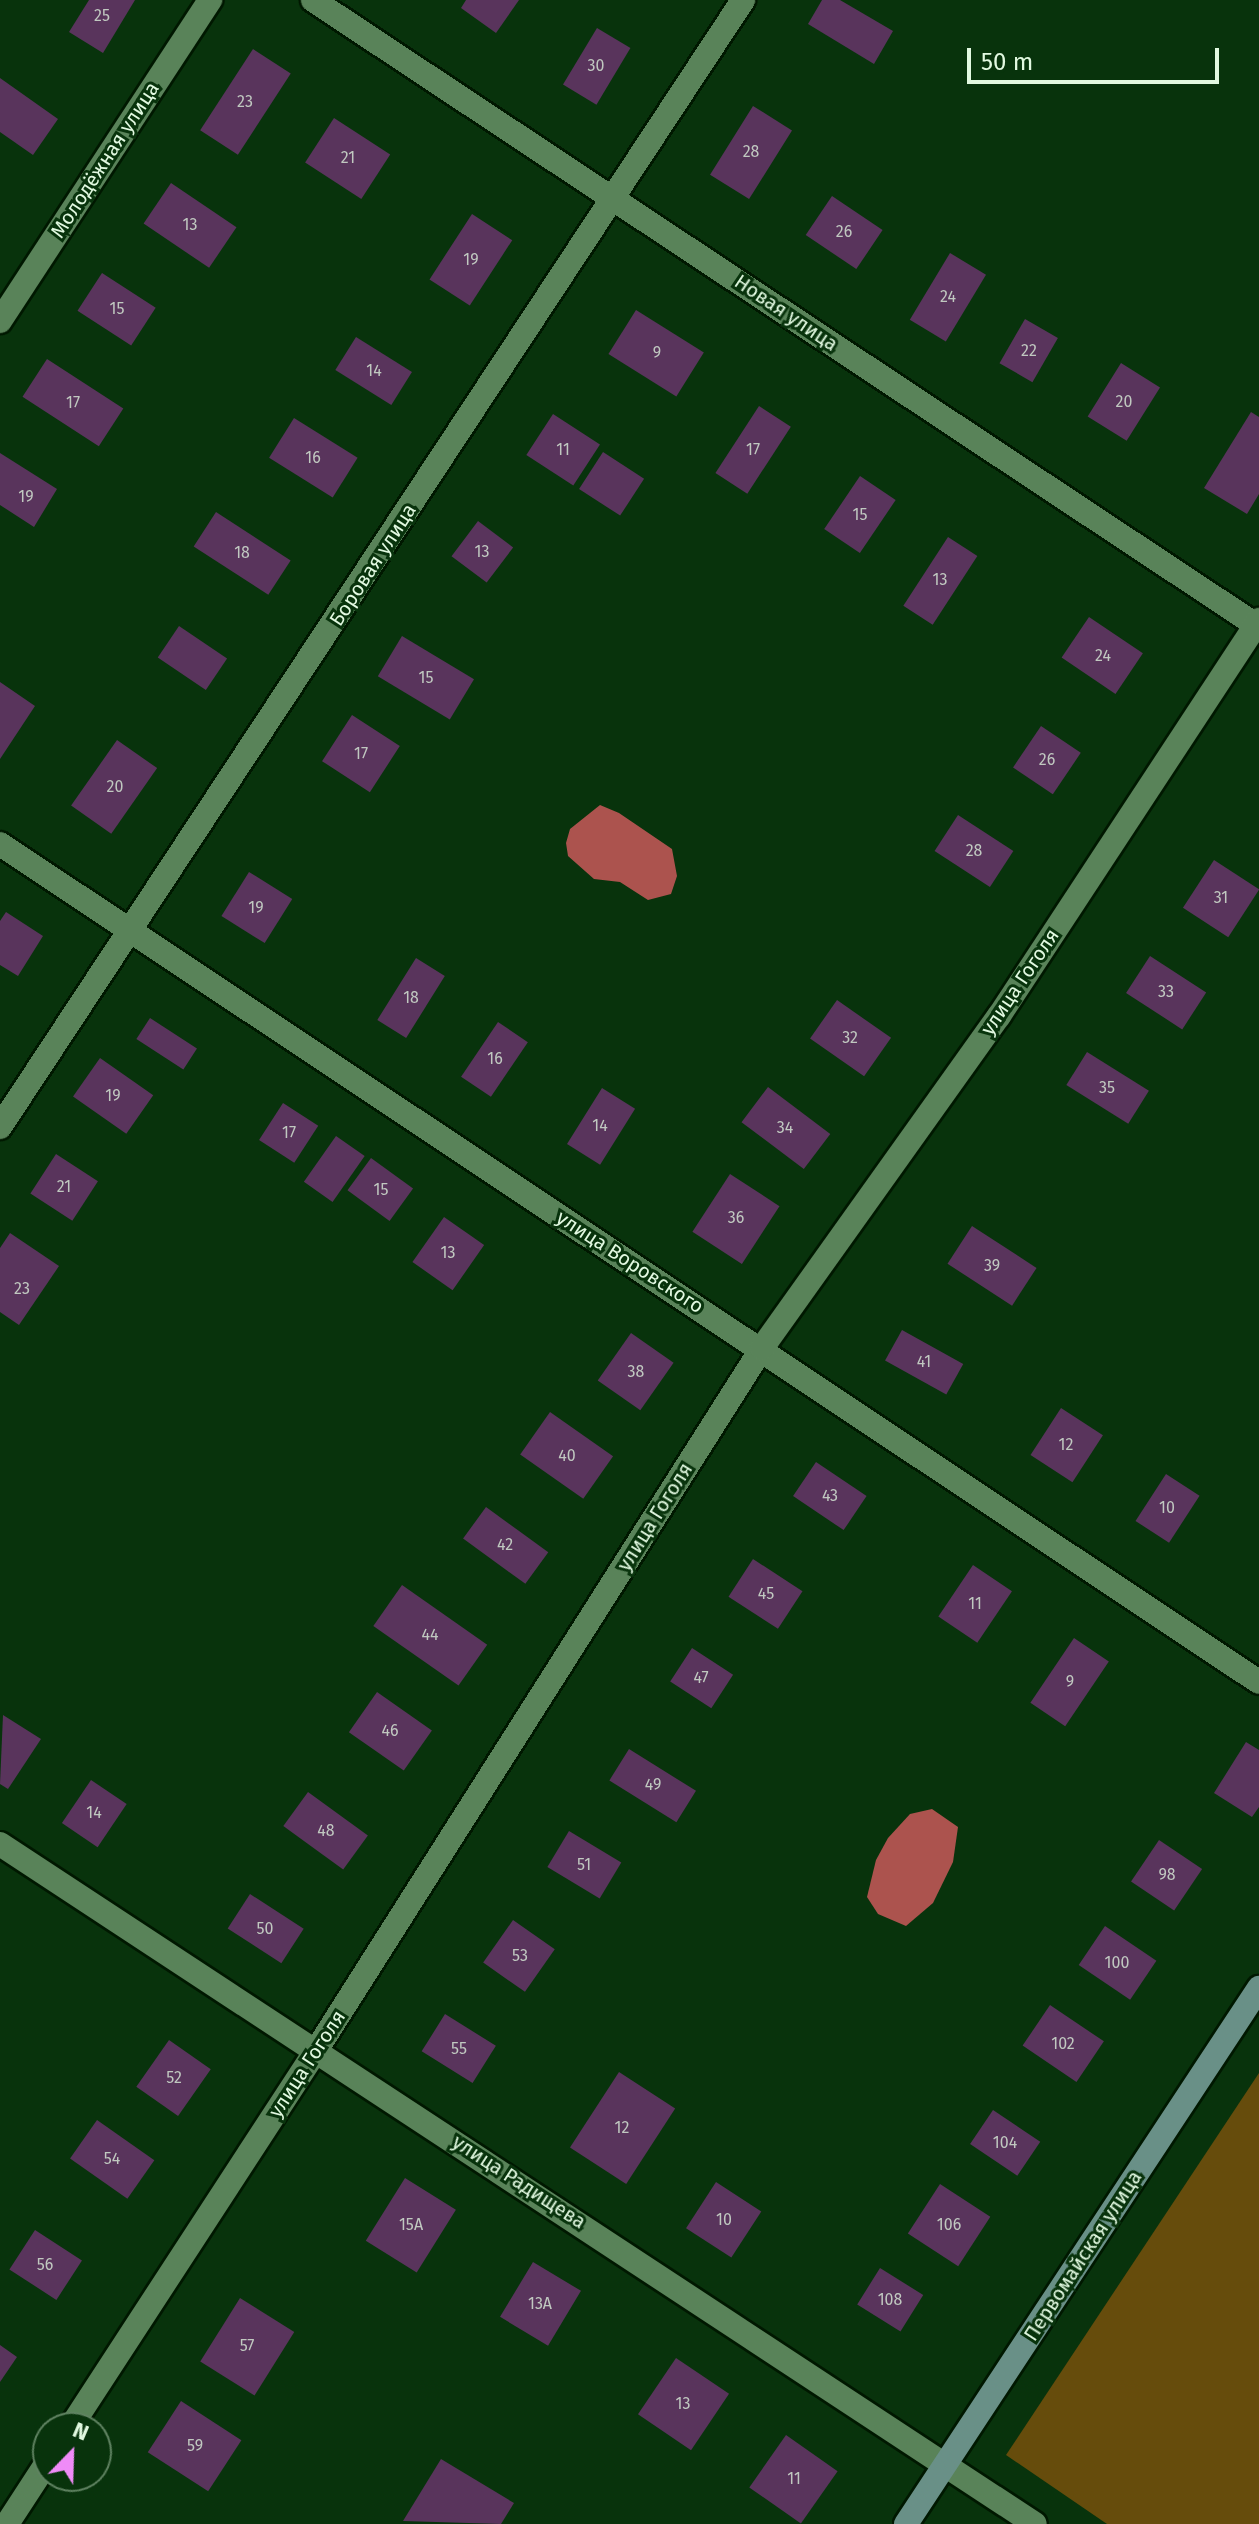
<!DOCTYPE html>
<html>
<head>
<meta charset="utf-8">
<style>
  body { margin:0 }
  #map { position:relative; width:1259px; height:2524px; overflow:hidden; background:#08330c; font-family:"Fira Sans",sans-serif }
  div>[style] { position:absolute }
  .green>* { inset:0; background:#664c0c }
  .water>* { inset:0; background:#ac534e }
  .building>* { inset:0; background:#59345c; transform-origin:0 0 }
  .roads { filter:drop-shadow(2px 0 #001800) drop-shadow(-2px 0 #001800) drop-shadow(0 2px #001800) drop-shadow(0 -2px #001800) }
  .street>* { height:24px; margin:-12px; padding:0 12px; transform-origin:12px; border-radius:12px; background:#598359 }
  .secondary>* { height:24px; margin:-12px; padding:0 12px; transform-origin:12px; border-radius:12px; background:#699087 }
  span { translate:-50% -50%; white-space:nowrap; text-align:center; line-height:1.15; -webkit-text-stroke:6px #08330c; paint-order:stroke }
  .number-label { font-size:16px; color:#c0c8c0 }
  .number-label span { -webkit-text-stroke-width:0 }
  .street-label { font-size:20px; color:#e2f9e1 }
  .north { position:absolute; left:32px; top:2412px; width:80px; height:80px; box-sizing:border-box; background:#08330c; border:2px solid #5f8261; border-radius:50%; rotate:23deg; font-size:22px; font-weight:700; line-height:32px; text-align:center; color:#e2f9e1 }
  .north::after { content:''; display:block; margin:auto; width:28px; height:36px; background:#ef8bf7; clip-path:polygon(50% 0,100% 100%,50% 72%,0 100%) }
  .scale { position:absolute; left:967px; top:48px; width:252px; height:36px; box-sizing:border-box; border:4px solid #e2f9e1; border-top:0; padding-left:10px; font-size:24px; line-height:28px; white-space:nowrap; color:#e2f9e1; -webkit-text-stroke:6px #08330c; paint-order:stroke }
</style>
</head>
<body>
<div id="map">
  <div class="green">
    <i style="clip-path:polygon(1259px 2073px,1259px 2524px,1107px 2524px,1006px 2455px)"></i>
  </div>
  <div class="water">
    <i style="clip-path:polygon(600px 805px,619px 813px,672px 849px,677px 876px,671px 894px,648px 900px,620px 882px,594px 879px,568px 856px,566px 843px,570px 829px)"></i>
    <i style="clip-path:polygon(932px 1809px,958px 1827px,953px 1862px,933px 1903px,906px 1926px,878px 1914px,867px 1897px,876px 1860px,888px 1838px,910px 1814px)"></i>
  </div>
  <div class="building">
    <i style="clip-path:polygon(89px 0,135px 0,103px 53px,69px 32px)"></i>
    <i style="clip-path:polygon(466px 0,519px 0,496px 33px,461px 8px)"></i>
    <i style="clip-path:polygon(822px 0,840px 0,893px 31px,874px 64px,808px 24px)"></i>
    <i style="left:597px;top:28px;width:39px;height:66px;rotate:31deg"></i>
    <i style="left:253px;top:49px;width:45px;height:97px;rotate:33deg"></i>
    <i style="clip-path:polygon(0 78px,58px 119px,33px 155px,0 132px)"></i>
    <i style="left:753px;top:106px;width:46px;height:81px;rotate:32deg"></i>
    <i style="left:334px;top:118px;width:67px;height:53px;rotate:33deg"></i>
    <i style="left:171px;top:183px;width:79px;height:49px;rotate:34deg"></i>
    <i style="left:832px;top:196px;width:61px;height:47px;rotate:34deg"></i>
    <i style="left:472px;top:214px;width:48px;height:78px;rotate:33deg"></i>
    <i style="left:950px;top:253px;width:42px;height:78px;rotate:31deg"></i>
    <i style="left:102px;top:273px;width:64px;height:45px;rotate:33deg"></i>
    <i style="left:636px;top:310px;width:80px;height:52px;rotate:32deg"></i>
    <i style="left:1025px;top:319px;width:38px;height:51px;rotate:30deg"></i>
    <i style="left:356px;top:337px;width:66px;height:39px;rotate:32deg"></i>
    <i style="left:47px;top:359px;width:91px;height:45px;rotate:33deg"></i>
    <i style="left:1121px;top:363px;width:46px;height:63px;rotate:32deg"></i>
    <i style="left:759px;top:406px;width:38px;height:80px;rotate:33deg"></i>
    <i style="clip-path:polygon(1251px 412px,1259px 417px,1259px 494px,1247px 514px,1204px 488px)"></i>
    <i style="left:553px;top:414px;width:56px;height:49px;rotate:33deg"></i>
    <i style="left:294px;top:418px;width:75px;height:47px;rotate:32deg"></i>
    <i style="left:603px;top:452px;width:49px;height:44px;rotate:33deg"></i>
    <i style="clip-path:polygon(0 453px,57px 489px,34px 527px,0 505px)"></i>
    <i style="left:860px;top:476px;width:43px;height:64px;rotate:34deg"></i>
    <i style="left:216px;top:512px;width:89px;height:41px;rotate:33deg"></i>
    <i style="left:478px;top:521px;width:44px;height:44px;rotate:37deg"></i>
    <i style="left:948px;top:537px;width:35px;height:82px;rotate:33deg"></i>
    <i style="left:1089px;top:617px;width:65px;height:49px;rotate:34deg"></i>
    <i style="left:179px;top:626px;width:58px;height:38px;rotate:34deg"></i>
    <i style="left:402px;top:636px;width:84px;height:47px;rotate:31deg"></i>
    <i style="clip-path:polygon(0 682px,35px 706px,0 759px)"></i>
    <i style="left:352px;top:715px;width:57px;height:55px;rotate:33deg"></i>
    <i style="left:1041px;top:726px;width:48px;height:50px;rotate:34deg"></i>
    <i style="left:117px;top:740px;width:49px;height:80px;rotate:35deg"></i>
    <i style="left:958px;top:815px;width:66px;height:43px;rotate:33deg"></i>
    <i style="left:1214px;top:860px;width:54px;height:57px;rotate:33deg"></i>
    <i style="left:249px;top:872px;width:51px;height:52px;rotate:32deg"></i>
    <i style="clip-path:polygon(6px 912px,43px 936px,18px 976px,0 965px,0 921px)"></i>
    <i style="left:1150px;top:956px;width:67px;height:44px;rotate:33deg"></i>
    <i style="left:416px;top:958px;width:34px;height:73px;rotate:32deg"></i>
    <i style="left:837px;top:1000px;width:66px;height:47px;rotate:35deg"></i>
    <i style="left:150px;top:1018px;width:56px;height:25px;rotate:33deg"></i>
    <i style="left:498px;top:1022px;width:36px;height:66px;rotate:34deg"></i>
    <i style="left:1087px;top:1052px;width:73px;height:39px;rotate:32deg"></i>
    <i style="left:100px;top:1058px;width:65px;height:47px;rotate:35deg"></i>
    <i style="left:768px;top:1087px;width:78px;height:44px;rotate:37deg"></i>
    <i style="left:602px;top:1088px;width:39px;height:66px;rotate:32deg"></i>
    <i style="left:283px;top:1103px;width:42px;height:44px;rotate:33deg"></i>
    <i style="left:336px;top:1136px;width:35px;height:56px;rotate:35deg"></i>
    <i style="left:56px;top:1154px;width:50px;height:47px;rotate:33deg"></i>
    <i style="left:371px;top:1158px;width:52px;height:40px;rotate:36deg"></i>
    <i style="left:730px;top:1174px;width:59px;height:69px;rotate:33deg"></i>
    <i style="left:444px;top:1217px;width:49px;height:55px;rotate:35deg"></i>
    <i style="left:972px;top:1226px;width:77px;height:45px;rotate:33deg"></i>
    <i style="clip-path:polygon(10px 1233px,59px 1266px,19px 1325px,0 1312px,0 1248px)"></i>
    <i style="left:902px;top:1330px;width:70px;height:35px;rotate:29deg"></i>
    <i style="left:631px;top:1333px;width:52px;height:58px;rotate:35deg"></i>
    <i style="left:1061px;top:1408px;width:50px;height:56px;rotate:33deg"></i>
    <i style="left:550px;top:1412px;width:77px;height:52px;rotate:35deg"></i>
    <i style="left:816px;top:1462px;width:61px;height:41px;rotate:34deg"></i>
    <i style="left:1166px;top:1474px;width:40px;height:56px;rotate:33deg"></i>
    <i style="left:486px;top:1507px;width:77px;height:39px;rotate:36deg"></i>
    <i style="left:753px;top:1559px;width:59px;height:45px;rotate:33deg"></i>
    <i style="left:973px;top:1565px;width:47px;height:62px;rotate:34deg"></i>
    <i style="left:402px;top:1585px;width:104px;height:50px;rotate:35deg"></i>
    <i style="left:1074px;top:1638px;width:42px;height:78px;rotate:34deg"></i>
    <i style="left:692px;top:1648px;width:49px;height:40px;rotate:33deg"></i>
    <i style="left:377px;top:1692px;width:67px;height:49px;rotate:35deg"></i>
    <i style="clip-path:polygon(3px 1715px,41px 1739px,8px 1789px,0 1784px)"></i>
    <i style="clip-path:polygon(1246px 1742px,1259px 1750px,1259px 1807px,1252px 1817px,1214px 1793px)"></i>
    <i style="left:629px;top:1749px;width:79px;height:37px;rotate:32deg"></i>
    <i style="left:91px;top:1780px;width:43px;height:52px;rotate:34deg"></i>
    <i style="left:308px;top:1792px;width:74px;height:42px;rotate:36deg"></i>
    <i style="left:569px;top:1831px;width:61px;height:42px;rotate:31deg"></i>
    <i style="left:1159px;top:1840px;width:52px;height:50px;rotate:34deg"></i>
    <i style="left:250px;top:1894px;width:64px;height:41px;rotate:33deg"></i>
    <i style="left:513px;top:1920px;width:51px;height:52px;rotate:35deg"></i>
    <i style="left:1105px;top:1926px;width:62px;height:47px;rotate:34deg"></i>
    <i style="left:1050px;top:2005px;width:65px;height:49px;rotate:34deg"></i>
    <i style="left:445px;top:2014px;width:60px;height:44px;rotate:32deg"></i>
    <i style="left:169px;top:2040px;width:51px;height:57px;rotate:35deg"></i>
    <i style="left:619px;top:2072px;width:67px;height:90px;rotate:33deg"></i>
    <i style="left:993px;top:2110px;width:57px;height:41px;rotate:34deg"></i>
    <i style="left:97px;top:2120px;width:70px;height:47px;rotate:35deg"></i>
    <i style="left:405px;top:2178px;width:60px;height:74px;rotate:32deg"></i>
    <i style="left:716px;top:2182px;width:54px;height:55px;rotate:33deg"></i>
    <i style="left:940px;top:2184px;width:60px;height:59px;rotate:33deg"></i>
    <i style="left:35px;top:2230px;width:56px;height:47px;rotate:33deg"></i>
    <i style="left:533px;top:2262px;width:56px;height:64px;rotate:31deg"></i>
    <i style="left:880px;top:2268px;width:51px;height:43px;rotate:32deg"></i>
    <i style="left:240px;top:2298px;width:64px;height:75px;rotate:32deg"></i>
    <i style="clip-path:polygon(0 2345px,17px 2357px,0 2382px)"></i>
    <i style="left:676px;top:2358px;width:64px;height:68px;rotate:34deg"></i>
    <i style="left:181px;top:2401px;width:72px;height:61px;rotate:33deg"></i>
    <i style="left:786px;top:2435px;width:63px;height:64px;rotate:35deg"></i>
    <i style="clip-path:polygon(441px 2459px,514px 2503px,501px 2524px,403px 2521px)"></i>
  </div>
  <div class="roads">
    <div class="street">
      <i style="left:313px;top:0;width:1135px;rotate:33.54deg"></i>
      <i style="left:0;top:321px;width:384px;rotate:-56.8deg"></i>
      <i style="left:0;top:844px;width:1512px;rotate:33.65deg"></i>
      <i style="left:0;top:1127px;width:1350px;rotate:-56.6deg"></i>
      <i style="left:0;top:1844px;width:1238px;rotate:33.31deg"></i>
      <i style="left:70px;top:2428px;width:452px;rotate:-56.9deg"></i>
      <i style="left:317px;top:2049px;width:830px;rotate:-57.59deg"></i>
      <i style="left:762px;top:1348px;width:408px;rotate:-54.5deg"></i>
      <i style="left:999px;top:1016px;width:474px;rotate:-56.7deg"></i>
      <i style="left:7px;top:2524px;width:75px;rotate:-56.9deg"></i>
    </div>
    <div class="secondary">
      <i style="left:906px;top:2524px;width:642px;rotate:-56.63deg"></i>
    </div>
  </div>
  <div class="number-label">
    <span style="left:102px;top:16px">25</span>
    <span style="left:596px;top:66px">30</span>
    <span style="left:245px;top:102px">23</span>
    <span style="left:751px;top:152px">28</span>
    <span style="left:348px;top:158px">21</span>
    <span style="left:190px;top:225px">13</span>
    <span style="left:844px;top:232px">26</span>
    <span style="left:471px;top:260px">19</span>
    <span style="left:948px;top:297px">24</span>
    <span style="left:117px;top:309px">15</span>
    <span style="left:1029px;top:351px">22</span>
    <span style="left:657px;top:353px">9</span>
    <span style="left:374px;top:371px">14</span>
    <span style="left:1124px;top:402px">20</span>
    <span style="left:73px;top:403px">17</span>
    <span style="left:563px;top:450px">11</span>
    <span style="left:753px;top:450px">17</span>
    <span style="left:313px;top:458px">16</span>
    <span style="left:26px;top:497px">19</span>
    <span style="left:860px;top:515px">15</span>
    <span style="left:482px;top:552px">13</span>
    <span style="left:242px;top:553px">18</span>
    <span style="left:940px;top:580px">13</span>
    <span style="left:1103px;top:656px">24</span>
    <span style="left:426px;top:678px">15</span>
    <span style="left:361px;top:754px">17</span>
    <span style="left:1047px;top:760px">26</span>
    <span style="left:115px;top:787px">20</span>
    <span style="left:974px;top:851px">28</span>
    <span style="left:1221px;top:898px">31</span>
    <span style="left:256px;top:908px">19</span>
    <span style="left:1166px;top:992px">33</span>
    <span style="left:411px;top:998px">18</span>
    <span style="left:850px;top:1038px">32</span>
    <span style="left:495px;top:1059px">16</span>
    <span style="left:1107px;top:1088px">35</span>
    <span style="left:113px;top:1096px">19</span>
    <span style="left:600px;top:1126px">14</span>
    <span style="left:785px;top:1128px">34</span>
    <span style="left:289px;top:1133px">17</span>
    <span style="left:64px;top:1187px">21</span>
    <span style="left:381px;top:1190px">15</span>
    <span style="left:736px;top:1218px">36</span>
    <span style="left:448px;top:1253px">13</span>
    <span style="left:992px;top:1266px">39</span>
    <span style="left:22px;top:1289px">23</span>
    <span style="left:924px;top:1362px">41</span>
    <span style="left:636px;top:1372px">38</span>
    <span style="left:1066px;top:1445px">12</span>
    <span style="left:567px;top:1456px">40</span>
    <span style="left:830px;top:1496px">43</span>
    <span style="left:1167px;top:1508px">10</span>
    <span style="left:505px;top:1545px">42</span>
    <span style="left:766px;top:1594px">45</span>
    <span style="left:975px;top:1604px">11</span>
    <span style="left:430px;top:1635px">44</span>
    <span style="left:701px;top:1678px">47</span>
    <span style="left:1070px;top:1682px">9</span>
    <span style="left:390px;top:1731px">46</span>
    <span style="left:653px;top:1785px">49</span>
    <span style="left:94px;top:1813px">14</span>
    <span style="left:326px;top:1831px">48</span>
    <span style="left:584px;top:1865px">51</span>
    <span style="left:1167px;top:1875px">98</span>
    <span style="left:265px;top:1929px">50</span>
    <span style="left:520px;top:1956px">53</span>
    <span style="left:1117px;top:1963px">100</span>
    <span style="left:1063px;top:2044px">102</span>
    <span style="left:459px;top:2049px">55</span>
    <span style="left:174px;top:2078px">52</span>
    <span style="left:622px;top:2128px">12</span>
    <span style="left:1005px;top:2143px">104</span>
    <span style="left:112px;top:2159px">54</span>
    <span style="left:724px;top:2220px">10</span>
    <span style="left:411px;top:2225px">15А</span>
    <span style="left:949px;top:2225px">106</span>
    <span style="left:45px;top:2265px">56</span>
    <span style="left:890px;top:2300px">108</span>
    <span style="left:540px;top:2304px">13А</span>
    <span style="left:247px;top:2346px">57</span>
    <span style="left:683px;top:2404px">13</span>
    <span style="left:195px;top:2446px">59</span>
    <span style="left:794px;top:2479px">11</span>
  </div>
  <div class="street-label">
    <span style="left:105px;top:160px;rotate:-57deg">Молодёжная улица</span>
    <span style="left:786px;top:313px;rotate:34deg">Новая улица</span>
    <span style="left:373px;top:565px;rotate:-57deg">Боровая улица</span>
    <span style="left:1020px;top:982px;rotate:-56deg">улица Гоголя</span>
    <span style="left:630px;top:1262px;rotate:33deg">улица Воровского</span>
    <span style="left:655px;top:1517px;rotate:-58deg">улица Гоголя</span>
    <span style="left:307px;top:2064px;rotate:-57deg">улица Гоголя</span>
    <span style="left:519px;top:2182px;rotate:33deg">улица Радищева</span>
    <span style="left:1083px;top:2256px;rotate:-57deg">Первомайская улица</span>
  </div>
  <div class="north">N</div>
  <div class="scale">50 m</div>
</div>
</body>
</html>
